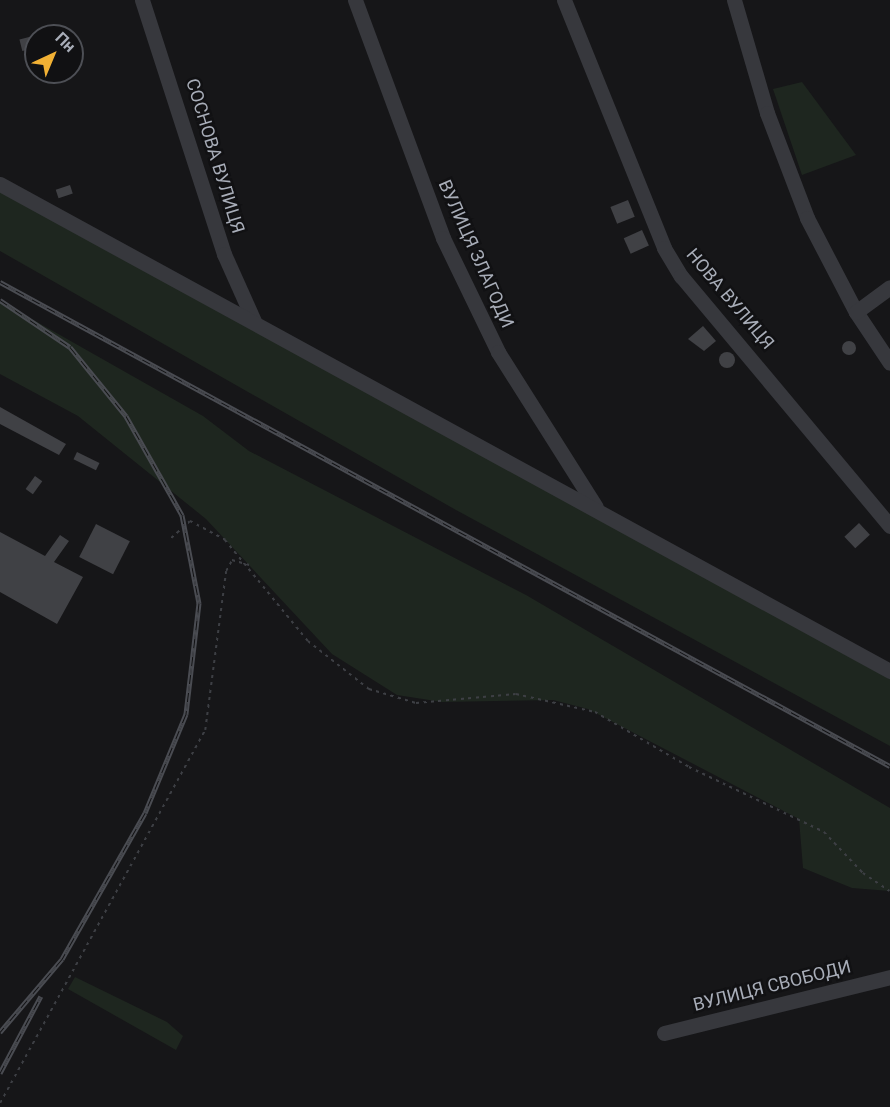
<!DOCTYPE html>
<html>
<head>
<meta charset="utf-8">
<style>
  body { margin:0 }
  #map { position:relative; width:890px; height:1107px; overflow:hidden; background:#161618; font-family:Roboto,sans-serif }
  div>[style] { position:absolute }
  .green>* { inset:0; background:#1e261f }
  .building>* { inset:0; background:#404145; transform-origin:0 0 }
  .round { border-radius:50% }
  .path>* { height:1.5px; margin-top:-0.75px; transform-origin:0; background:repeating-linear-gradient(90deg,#3d3f44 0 3px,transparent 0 7.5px) }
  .minor>* { height:15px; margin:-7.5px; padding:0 7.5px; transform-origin:7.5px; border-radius:7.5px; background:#37383d }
  .rail>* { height:5px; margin-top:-2.5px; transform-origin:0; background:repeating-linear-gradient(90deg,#111113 0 9px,#4a4c52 0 18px); box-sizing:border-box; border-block:2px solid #4a4c52 }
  span { translate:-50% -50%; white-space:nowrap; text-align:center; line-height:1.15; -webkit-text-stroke:5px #111113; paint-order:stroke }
  .street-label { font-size:18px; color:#a8adb8 }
  .north { position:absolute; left:24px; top:24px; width:60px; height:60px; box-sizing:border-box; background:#111113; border:2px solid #4d4f55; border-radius:50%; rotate:44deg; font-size:16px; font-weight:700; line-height:24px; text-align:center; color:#a8adb8 }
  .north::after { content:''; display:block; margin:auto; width:21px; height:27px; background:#f2b134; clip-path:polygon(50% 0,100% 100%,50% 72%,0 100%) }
</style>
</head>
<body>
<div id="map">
  <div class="green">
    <i style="clip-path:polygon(802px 82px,856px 155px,802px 175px,773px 89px)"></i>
    <i style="clip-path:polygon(0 189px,890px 679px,890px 746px,456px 510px,0 251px)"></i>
    <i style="clip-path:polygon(0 301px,203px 416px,249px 451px,526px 595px,890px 808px,890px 891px,852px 888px,803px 868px,799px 819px,588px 709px,553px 700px,442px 702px,397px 695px,332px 654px,206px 519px,78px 416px,0 374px)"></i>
    <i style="clip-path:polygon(75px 977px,167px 1022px,183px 1036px,176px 1050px,68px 989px)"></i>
  </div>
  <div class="building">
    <i style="left:33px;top:36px;width:12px;height:14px;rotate:76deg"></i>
    <i style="left:70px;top:185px;width:9px;height:15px;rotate:72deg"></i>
    <i style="left:628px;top:200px;width:18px;height:19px;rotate:68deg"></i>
    <i style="left:642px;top:230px;width:17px;height:20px;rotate:66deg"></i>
    <i style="clip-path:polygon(703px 326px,716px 341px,704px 351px,688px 339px)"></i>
    <i class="round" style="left:842px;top:341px;width:14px;height:14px"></i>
    <i class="round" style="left:719px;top:352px;width:16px;height:16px"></i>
    <i style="clip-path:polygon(0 407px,66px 444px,59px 455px,0 424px)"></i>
    <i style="left:77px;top:452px;width:25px;height:8px;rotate:26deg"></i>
    <i style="left:35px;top:476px;width:9px;height:16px;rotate:36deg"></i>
    <i style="left:859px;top:523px;width:16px;height:20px;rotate:47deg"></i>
    <i style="left:96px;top:524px;width:38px;height:37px;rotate:27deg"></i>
    <i style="clip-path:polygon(0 532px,45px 556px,60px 535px,69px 541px,54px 562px,83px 577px,57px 624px,0 592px)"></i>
  </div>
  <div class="path">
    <i style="left:171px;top:538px;width:25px;rotate:-42deg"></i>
    <i style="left:190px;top:521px;width:40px;rotate:28deg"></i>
    <i style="left:225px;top:540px;width:131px;rotate:50.6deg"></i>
    <i style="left:308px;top:641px;width:78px;rotate:38.2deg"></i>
    <i style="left:369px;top:689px;width:49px;rotate:16.6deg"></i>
    <i style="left:416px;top:703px;width:100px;rotate:-5.1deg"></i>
    <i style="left:516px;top:694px;width:81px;rotate:12.8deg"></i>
    <i style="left:595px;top:712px;width:109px;rotate:30.3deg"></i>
    <i style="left:689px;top:767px;width:150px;rotate:25.7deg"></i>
    <i style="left:824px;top:832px;width:57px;rotate:46.4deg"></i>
    <i style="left:863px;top:873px;width:32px;rotate:34deg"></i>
    <i style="left:0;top:1103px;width:426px;rotate:-61.2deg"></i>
    <i style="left:205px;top:730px;width:160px;rotate:-82.5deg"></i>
    <i style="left:226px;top:571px;width:13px;rotate:-61deg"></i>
    <i style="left:232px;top:560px;width:18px;rotate:16deg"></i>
  </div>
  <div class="minor">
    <i style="left:142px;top:0;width:267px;rotate:72.1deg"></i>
    <i style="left:224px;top:254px;width:73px;rotate:65.9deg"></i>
    <i style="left:355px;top:0;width:254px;rotate:69.7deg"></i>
    <i style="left:443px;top:238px;width:127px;rotate:64.2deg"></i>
    <i style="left:498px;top:352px;width:183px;rotate:57.7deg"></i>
    <i style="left:564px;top:0;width:267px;rotate:68deg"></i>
    <i style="left:664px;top:248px;width:33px;rotate:59deg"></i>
    <i style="left:681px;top:276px;width:326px;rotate:50.1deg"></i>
    <i style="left:734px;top:0;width:118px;rotate:73.7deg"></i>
    <i style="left:767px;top:113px;width:112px;rotate:69.1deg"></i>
    <i style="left:807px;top:218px;width:106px;rotate:62.5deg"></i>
    <i style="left:856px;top:312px;width:61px;rotate:56.3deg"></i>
    <i style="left:0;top:184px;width:1015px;rotate:28.69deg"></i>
    <i style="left:856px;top:312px;width:42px;rotate:-36.3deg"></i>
    <i style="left:664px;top:1033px;width:233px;rotate:-13.9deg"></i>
  </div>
  <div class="rail">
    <i style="left:0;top:282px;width:1013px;rotate:28.54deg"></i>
    <i style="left:0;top:300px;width:84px;rotate:33.9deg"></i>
    <i style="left:70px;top:347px;width:89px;rotate:50.9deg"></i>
    <i style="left:126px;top:416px;width:114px;rotate:60.5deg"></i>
    <i style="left:182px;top:515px;width:90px;rotate:79.1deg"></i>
    <i style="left:199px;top:603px;width:112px;rotate:96.7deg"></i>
    <i style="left:186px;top:714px;width:107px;rotate:112.5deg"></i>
    <i style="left:145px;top:813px;width:168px;rotate:119.6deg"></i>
    <i style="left:62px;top:959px;width:96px;rotate:130.3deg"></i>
    <i style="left:0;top:1073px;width:87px;rotate:-62deg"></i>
  </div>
  <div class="street-label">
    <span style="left:215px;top:156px;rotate:73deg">СОСНОВА ВУЛИЦЯ</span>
    <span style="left:476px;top:254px;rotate:66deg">ВУЛИЦЯ ЗЛАГОДИ</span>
    <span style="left:730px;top:299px;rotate:50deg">НОВА ВУЛИЦЯ</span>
    <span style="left:772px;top:986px;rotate:-14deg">ВУЛИЦЯ СВОБОДИ</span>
  </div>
  <div class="north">Пн</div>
</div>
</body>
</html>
